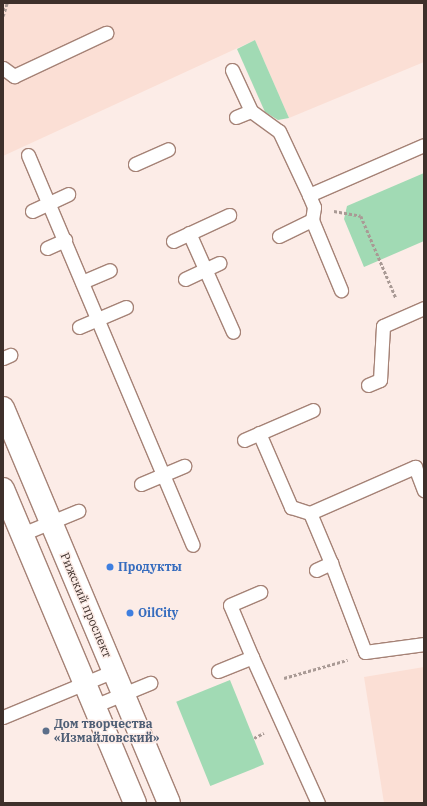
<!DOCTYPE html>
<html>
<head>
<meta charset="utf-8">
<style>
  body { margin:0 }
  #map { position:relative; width:427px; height:806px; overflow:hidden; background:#fcece7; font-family:"IBM Plex Serif",serif }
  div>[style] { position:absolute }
  .built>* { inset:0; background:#fbdfd5 }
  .green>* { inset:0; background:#a1dab4; transform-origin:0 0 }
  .path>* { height:2.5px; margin-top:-1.25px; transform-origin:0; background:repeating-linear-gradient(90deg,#a99a95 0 3px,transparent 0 5px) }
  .roads { filter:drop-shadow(1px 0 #a58276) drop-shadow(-1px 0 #a58276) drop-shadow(0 1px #a58276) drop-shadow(0 -1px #a58276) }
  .service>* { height:13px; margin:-6.5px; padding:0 6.5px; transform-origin:6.5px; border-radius:6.5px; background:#fff }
  .secondary>* { height:22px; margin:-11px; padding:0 11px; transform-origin:11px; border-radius:11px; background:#fff }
  .dots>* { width:11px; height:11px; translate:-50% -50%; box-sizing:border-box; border:2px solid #fcece7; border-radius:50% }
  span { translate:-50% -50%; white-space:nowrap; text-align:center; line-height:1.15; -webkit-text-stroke:3px #fcece7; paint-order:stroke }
  .shop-label { font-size:12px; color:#366cbe; font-weight:700 }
  .left { translate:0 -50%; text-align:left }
  .street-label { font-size:12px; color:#3e302b }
  .service-label { font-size:12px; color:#4e5e75; font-weight:700 }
  .frame { position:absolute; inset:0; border:4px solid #3e302b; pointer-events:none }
</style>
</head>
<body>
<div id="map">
  <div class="built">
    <i style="clip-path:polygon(3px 3px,424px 3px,424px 62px,289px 118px,255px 40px,3px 156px)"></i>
    <i style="clip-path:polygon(424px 667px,424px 803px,384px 803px,364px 677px)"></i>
  </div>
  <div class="green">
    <i style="clip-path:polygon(255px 40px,289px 118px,278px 120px,265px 112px,237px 49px)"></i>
    <i style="clip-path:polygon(424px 173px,424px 241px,364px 267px,344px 219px,347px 206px)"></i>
    <i style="left:230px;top:680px;width:91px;height:58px;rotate:68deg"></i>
  </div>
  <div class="path">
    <i style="left:3px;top:16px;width:14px;rotate:-73deg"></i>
    <i style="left:334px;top:211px;width:27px;rotate:10deg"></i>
    <i style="left:361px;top:216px;width:89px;rotate:66.9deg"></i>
    <i style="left:284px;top:678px;width:66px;rotate:-15.9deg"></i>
    <i style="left:254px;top:738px;width:11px;rotate:-27deg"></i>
  </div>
  <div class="roads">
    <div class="service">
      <i style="left:3px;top:68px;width:14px;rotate:36deg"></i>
      <i style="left:14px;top:76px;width:102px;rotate:-25.1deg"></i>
      <i style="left:232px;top:70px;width:45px;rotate:65.1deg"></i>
      <i style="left:236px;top:117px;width:16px;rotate:-22deg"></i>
      <i style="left:251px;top:111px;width:34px;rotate:36deg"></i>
      <i style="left:279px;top:131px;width:71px;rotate:64.9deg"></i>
      <i style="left:309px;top:195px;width:125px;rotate:-23.5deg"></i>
      <i style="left:28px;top:155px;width:423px;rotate:67.1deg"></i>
      <i style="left:135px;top:164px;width:36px;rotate:-24deg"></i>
      <i style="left:32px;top:211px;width:40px;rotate:-25deg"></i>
      <i style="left:312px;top:220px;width:76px;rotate:67.5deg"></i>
      <i style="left:189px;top:233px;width:108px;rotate:66deg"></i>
      <i style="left:279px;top:236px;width:37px;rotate:-26deg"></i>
      <i style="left:312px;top:220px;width:13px;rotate:-81deg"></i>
      <i style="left:314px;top:207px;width:13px;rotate:-113deg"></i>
      <i style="left:173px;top:241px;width:62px;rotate:-24.9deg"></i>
      <i style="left:47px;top:248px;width:20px;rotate:-24deg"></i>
      <i style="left:185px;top:279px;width:38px;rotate:-25deg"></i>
      <i style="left:82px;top:282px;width:30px;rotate:-23deg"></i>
      <i style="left:79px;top:327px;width:51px;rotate:-23.1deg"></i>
      <i style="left:3px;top:358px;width:8px;rotate:-23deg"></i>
      <i style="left:368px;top:385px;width:13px;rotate:-23deg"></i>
      <i style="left:380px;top:380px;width:54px;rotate:-86.8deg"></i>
      <i style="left:383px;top:326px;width:45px;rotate:-23.7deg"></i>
      <i style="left:259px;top:433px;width:81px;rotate:66.6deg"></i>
      <i style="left:291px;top:507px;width:20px;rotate:18deg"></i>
      <i style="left:310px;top:513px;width:115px;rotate:-23.7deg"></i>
      <i style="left:415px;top:467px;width:25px;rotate:69deg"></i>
      <i style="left:244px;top:440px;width:75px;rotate:-23.5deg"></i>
      <i style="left:141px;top:484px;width:47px;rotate:-22.7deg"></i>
      <i style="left:310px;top:513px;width:54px;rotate:67.2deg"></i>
      <i style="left:22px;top:534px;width:61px;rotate:-22.3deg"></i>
      <i style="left:316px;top:570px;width:17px;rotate:-25deg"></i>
      <i style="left:331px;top:563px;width:95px;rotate:69.1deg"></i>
      <i style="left:365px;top:652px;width:60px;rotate:-7.7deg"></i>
      <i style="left:252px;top:657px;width:56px;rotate:-112.9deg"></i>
      <i style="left:230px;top:605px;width:33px;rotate:-23deg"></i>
      <i style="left:218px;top:671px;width:37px;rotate:-22deg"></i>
      <i style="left:252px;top:657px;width:160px;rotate:65.7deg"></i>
      <i style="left:94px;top:706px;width:61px;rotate:-22.3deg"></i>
      <i style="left:3px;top:717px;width:120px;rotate:-22.5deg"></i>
    </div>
    <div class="secondary">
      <i style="left:3px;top:408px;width:428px;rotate:67.2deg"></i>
      <i style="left:3px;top:489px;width:341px;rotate:67.2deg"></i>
    </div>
  </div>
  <div class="dots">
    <i style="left:110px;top:567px;background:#3f7fe0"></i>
    <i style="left:130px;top:613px;background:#3f7fe0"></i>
    <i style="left:46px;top:731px;background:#5c6f8a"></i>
  </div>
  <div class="shop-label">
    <span class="left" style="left:118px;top:567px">Продукты</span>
    <span class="left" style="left:138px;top:613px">OilCity</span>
  </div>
  <div class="street-label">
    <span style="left:86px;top:605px;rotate:67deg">Рижский проспект</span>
  </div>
  <div class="service-label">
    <span class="left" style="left:54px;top:731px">Дом творчества<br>«Измайловский»</span>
  </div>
  <div class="frame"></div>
</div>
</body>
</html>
